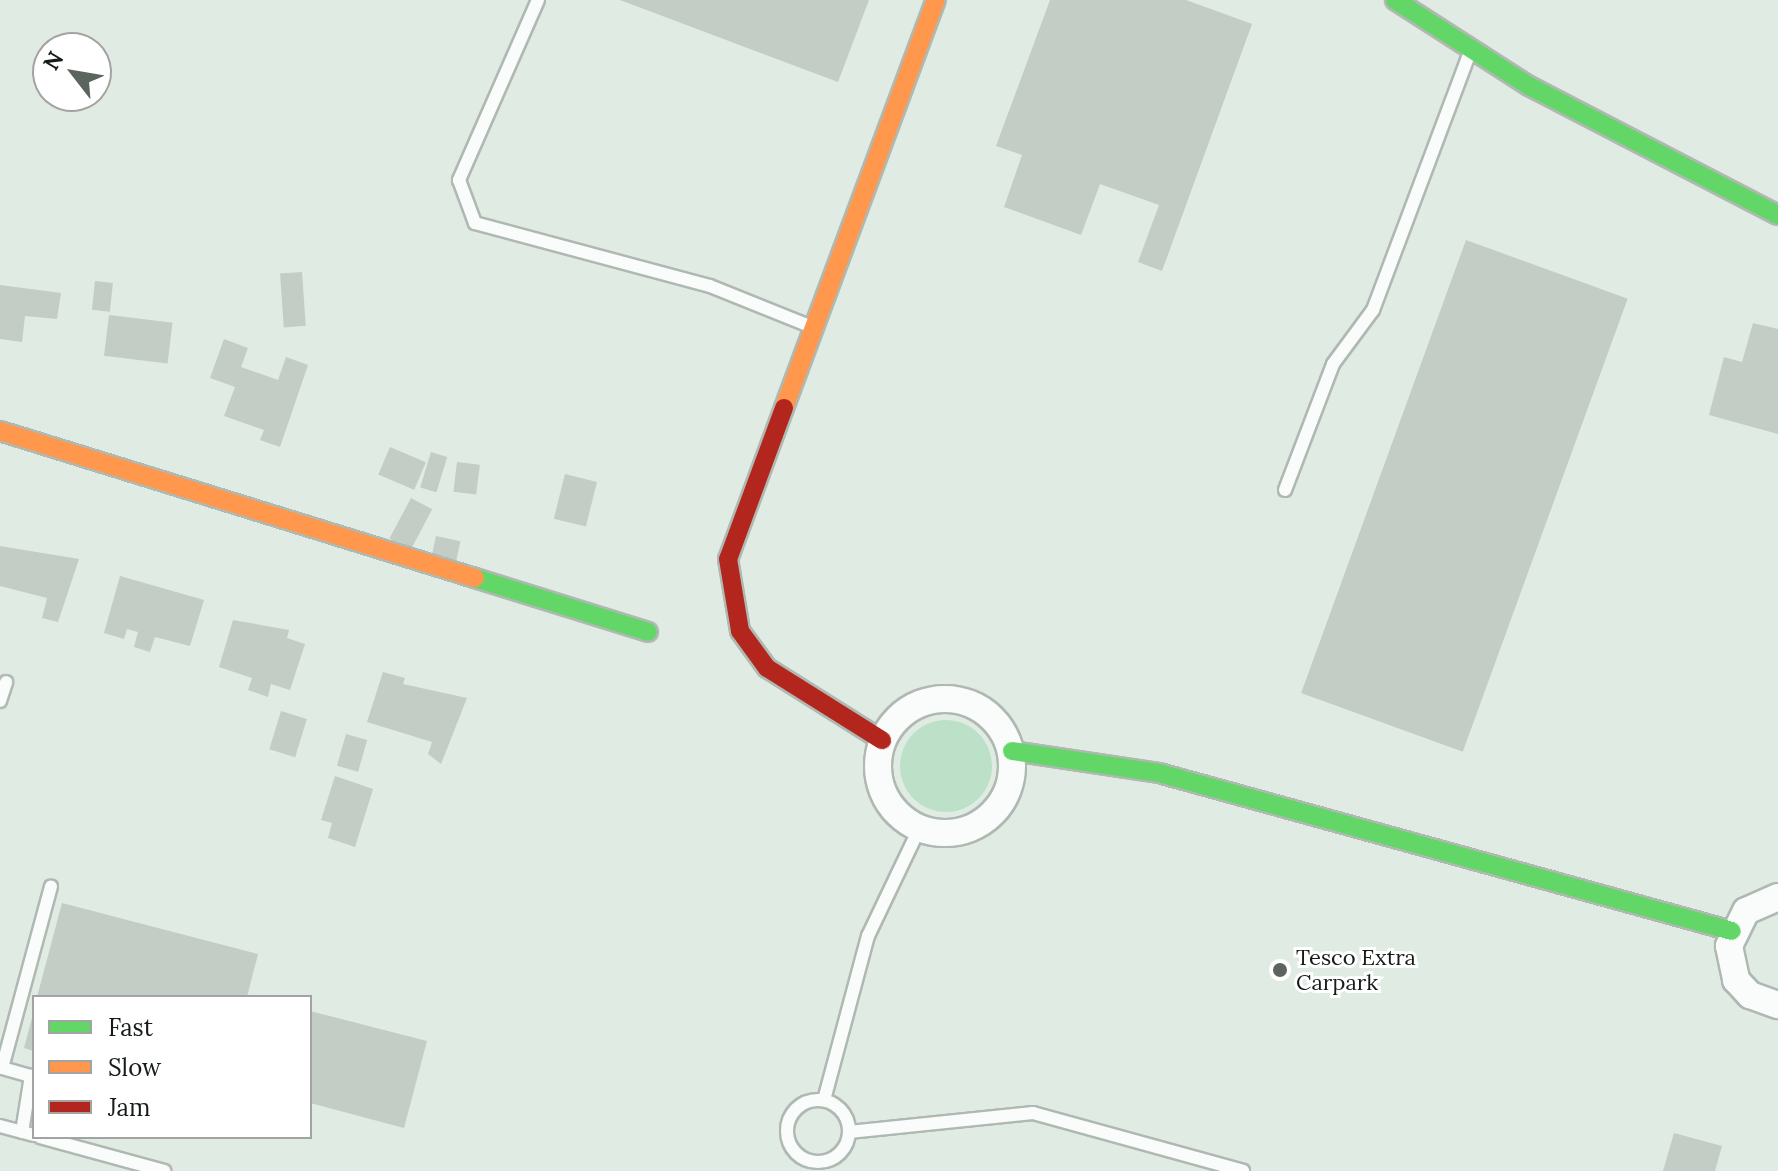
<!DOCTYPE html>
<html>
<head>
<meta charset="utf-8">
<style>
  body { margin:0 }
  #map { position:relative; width:1778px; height:1171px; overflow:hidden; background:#e0ebe3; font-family:Lora,serif }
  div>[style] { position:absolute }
  .green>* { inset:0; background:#bce1c8 }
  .round { border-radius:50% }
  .building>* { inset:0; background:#c3ccc5; transform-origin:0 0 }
  .roads { filter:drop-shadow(2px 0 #b0b8b2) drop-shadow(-2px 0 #b0b8b2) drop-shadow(0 2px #b0b8b2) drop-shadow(0 -2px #b0b8b2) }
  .lane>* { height:12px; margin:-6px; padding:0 6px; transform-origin:6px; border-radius:6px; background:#fafcfb }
  .lane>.ring { margin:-6px; padding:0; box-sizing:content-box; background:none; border:12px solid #fafcfb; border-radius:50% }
  .street>* { height:26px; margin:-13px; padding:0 13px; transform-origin:13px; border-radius:13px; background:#fafcfb }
  .street>.ring { margin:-13px; padding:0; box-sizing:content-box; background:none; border:26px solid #fafcfb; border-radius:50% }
  .fast>* { height:18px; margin:-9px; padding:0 9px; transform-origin:9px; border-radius:9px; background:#63d668 }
  .slow>* { height:18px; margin:-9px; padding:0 9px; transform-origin:9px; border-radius:9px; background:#ff974d }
  .jam>* { height:18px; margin:-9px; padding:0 9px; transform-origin:9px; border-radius:9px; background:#b3261e }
  .dots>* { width:22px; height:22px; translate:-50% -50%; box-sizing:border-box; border:4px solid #fff; border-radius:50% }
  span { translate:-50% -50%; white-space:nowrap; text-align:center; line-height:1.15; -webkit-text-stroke:6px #fff; paint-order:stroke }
  .poi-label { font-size:22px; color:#151c17 }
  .left { translate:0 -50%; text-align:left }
  .legend { position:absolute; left:32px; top:995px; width:280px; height:144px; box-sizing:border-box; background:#fff; border:2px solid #a1a4a2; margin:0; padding:10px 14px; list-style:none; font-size:24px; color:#151c17 }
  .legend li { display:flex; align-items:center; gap:16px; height:40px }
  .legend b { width:40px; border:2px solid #a1a4a2 }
  .north { position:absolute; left:32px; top:32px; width:80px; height:80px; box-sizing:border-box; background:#fff; border:2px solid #a1a4a2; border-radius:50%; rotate:301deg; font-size:22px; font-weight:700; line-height:32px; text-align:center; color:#151c17 }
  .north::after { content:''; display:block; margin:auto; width:28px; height:36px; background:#5c645e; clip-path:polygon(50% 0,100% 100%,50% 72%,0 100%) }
</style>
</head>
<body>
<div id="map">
  <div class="green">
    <i class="round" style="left:900px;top:720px;width:92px;height:92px"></i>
  </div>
  <div class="building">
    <i style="clip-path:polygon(620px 0,869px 0,838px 82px)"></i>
    <i style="clip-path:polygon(1050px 0,1186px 0,1252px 24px,1162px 271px,1138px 262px,1159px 205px,1100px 184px,1081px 235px,1004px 207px,1022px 155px,996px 146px)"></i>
    <i style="left:1466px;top:240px;width:172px;height:482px;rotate:20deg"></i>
    <i style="left:302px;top:272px;width:54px;height:22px;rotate:86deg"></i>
    <i style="left:95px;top:281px;width:18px;height:29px;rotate:6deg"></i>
    <i style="clip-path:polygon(0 285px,61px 293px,57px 319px,25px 316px,22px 342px,0 339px)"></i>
    <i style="left:109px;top:315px;width:64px;height:41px;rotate:7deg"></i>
    <i style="clip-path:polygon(1753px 323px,1778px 329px,1778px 434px,1709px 415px,1724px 357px,1742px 362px)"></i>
    <i style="clip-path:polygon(224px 339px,248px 348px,241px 367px,278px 380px,286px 357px,308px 365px,280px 447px,260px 440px,264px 430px,224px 416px,235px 387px,210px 378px)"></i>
    <i style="left:390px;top:447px;width:39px;height:30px;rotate:23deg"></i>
    <i style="left:431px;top:452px;width:17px;height:37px;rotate:17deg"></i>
    <i style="left:457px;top:462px;width:23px;height:30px;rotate:7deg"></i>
    <i style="left:565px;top:474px;width:33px;height:46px;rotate:14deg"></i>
    <i style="left:411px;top:498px;width:24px;height:46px;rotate:28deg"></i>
    <i style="left:436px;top:536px;width:25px;height:21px;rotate:12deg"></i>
    <i style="clip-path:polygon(0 546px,79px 559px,58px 622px,42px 618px,47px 598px,0 586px)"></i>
    <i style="clip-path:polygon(120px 576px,204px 600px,190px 646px,155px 637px,150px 652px,134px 647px,138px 632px,127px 629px,124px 639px,104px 633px)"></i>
    <i style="clip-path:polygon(233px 620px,289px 630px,287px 638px,305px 644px,290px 690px,271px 684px,268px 697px,248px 690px,252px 678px,219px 667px)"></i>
    <i style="clip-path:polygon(383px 672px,405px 678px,403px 684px,467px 698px,441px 764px,428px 754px,432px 742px,367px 722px)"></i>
    <i style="left:281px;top:711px;width:27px;height:40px;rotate:17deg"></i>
    <i style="left:346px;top:734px;width:22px;height:33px;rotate:16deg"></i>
    <i style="clip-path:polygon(335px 776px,373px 789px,355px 847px,328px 838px,332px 823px,321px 820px)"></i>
    <i style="clip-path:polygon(62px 903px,258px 954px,247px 997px,37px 997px)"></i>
    <i style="clip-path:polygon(310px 1011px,427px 1041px,404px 1128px,310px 1103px)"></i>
    <i style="clip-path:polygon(33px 1014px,34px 1014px,34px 1051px,24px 1048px)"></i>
    <i style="clip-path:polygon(1674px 1133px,1722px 1146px,1715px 1171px,1663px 1171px)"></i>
  </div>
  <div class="roads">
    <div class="lane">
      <i style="left:538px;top:0;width:197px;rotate:113.7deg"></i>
      <i style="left:459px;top:180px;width:46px;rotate:69.6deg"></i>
      <i style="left:475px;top:223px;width:243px;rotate:15deg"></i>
      <i style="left:710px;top:286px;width:110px;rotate:21.9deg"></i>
      <i style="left:1285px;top:490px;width:135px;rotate:-69.1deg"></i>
      <i style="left:1333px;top:364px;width:67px;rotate:-53.5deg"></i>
      <i style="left:1373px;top:310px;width:273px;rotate:-69.4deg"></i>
      <i style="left:0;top:701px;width:20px;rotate:-72deg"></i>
      <i style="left:34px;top:1077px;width:33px;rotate:-164deg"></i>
      <i style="left:2px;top:1068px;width:188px;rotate:-74.9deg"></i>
      <i style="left:824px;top:1100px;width:170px;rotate:-75deg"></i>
      <i style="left:868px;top:936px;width:119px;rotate:-64.5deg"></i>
      <i class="ring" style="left:787px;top:1100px;width:50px;height:50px"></i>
      <i style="left:0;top:1126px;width:35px;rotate:15deg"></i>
      <i style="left:22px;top:1132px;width:57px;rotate:-80.9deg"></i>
      <i style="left:849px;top:1132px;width:185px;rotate:-5.9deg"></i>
      <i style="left:1033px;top:1113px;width:218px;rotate:15.4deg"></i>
      <i style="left:40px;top:1137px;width:129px;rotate:15.3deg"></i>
    </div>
    <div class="street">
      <i class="ring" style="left:878px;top:699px;width:108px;height:108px"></i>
      <i style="left:1778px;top:897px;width:35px;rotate:156deg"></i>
      <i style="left:1746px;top:911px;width:39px;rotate:116deg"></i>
      <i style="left:1729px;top:946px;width:35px;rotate:78deg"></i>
      <i style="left:1736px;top:980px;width:21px;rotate:47deg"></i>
      <i style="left:1750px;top:995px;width:30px;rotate:20deg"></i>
    </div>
    <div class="fast">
      <i style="left:1395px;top:0;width:159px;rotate:32.7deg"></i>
      <i style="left:1529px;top:86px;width:280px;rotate:27.4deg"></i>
      <i style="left:475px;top:578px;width:181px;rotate:17.3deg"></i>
      <i style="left:1012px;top:751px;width:149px;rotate:8.5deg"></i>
      <i style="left:1159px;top:773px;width:594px;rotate:15.42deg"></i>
    </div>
    <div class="slow">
      <i style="left:784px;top:408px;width:435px;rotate:-69.6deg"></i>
      <i style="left:0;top:431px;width:497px;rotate:17.2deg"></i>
    </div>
    <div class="jam">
      <i style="left:784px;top:408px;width:161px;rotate:110.3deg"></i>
      <i style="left:728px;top:559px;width:73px;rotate:80.5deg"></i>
      <i style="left:740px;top:631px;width:46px;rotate:53.9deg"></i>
      <i style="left:767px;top:668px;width:136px;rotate:32.1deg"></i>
    </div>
  </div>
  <div class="dots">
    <i style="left:1280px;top:970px;background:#5c645e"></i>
  </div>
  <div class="poi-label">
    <span class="left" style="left:1296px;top:970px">Tesco Extra<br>Carpark</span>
  </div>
  <ul class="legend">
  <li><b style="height:10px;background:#63d668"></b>Fast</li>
  <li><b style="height:10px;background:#ff974d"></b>Slow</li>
  <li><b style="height:10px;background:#b3261e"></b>Jam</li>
  </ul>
  <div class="north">N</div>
</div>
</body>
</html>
